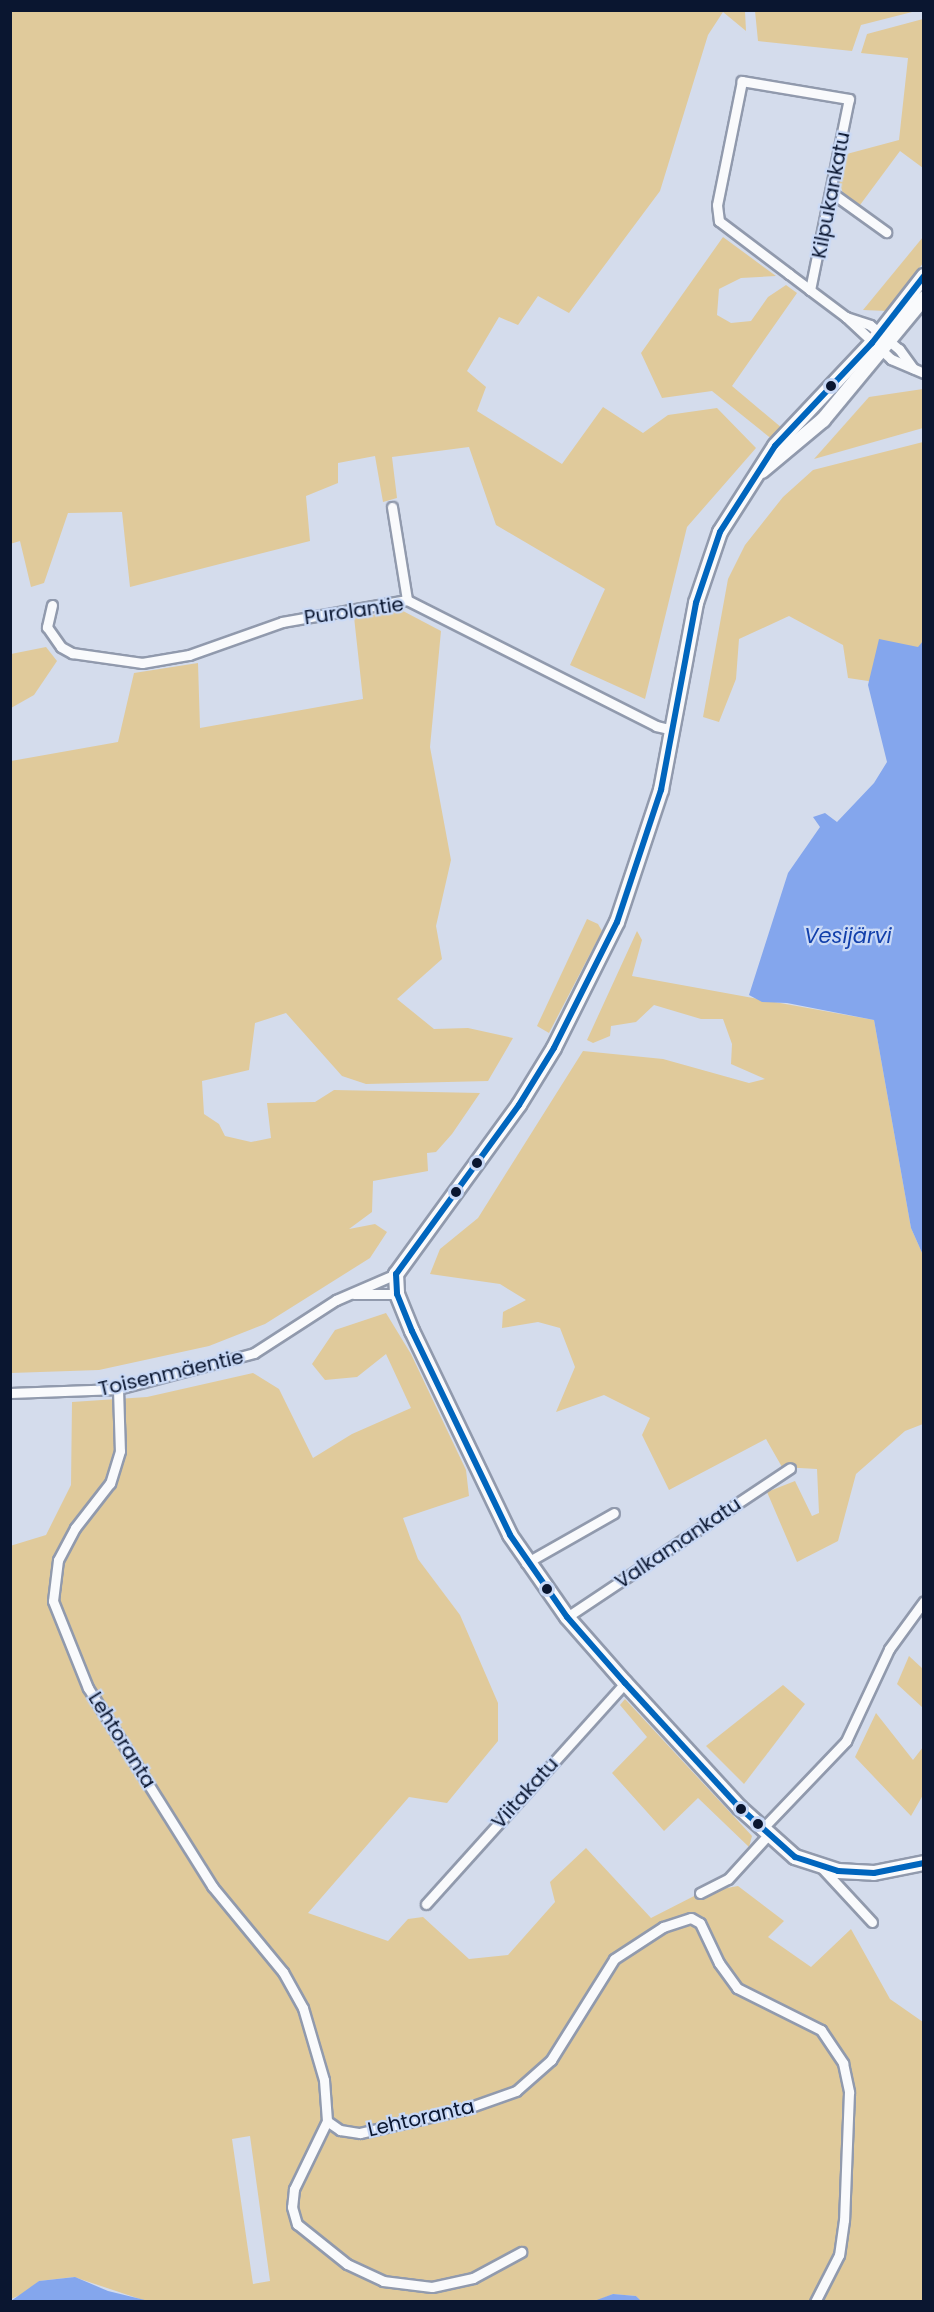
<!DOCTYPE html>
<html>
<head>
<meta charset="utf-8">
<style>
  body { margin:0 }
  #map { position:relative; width:934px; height:2312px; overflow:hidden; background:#d4dcec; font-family:Poppins,sans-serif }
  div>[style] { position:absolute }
  .green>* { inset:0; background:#e0ca9b }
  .water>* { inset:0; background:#84a6ed }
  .roads { filter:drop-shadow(2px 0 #919aad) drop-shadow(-2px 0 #919aad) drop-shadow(0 2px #919aad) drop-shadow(0 -2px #919aad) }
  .street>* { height:9px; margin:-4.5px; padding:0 4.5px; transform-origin:4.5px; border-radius:4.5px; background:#f9fafc }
  .secondary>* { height:14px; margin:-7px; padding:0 7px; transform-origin:7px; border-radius:7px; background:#f9fafc }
  .bus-1>* { height:6px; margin:-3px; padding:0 3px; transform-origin:3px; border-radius:3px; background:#0065bd }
  .dots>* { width:16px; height:16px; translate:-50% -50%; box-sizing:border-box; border:3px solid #c9d9f6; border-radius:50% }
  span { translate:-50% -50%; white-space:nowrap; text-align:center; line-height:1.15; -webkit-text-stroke:4.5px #c9d9f6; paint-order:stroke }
  .street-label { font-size:20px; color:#0a1630 }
  .water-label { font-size:21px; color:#113fab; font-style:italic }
  .frame { position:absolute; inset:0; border:12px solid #0a1630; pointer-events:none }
</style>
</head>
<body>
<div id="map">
  <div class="green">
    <i style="clip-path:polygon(10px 11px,745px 11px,746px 31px,723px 12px,708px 35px,660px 191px,569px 313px,538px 296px,518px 325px,499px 317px,467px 371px,486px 387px,477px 411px,562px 464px,603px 407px,643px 433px,668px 415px,717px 408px,756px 448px,687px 527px,645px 699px,570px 665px,605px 589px,496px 525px,469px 447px,392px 457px,397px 498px,383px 502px,375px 456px,338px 463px,338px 483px,306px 496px,310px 541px,130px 587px,122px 512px,68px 513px,44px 583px,31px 587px,20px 541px,10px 544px)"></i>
    <i style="clip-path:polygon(755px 11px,755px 10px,916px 11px,861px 25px,852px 51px,758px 41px)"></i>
    <i style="clip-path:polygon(923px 19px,923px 168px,900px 151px,860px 205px,843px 193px,838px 180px,843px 155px,899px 140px,908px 58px,861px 53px,867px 34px)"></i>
    <i style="clip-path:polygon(723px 237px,776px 276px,741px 278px,719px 289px,717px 315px,731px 323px,751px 321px,768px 297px,786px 285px,797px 293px,732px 386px,782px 428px,773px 440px,712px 391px,662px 398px,641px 353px)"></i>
    <i style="clip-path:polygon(923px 237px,923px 263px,887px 311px,863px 310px)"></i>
    <i style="clip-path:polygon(923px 389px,923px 428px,814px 459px,869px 397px)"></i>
    <i style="clip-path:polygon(923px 442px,923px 702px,868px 681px,848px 678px,843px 645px,789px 616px,739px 639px,736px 679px,719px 722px,703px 717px,728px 579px,745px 545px,783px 497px,813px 470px)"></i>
    <i style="clip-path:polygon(403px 611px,441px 631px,430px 747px,451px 860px,436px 926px,442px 959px,397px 999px,434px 1029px,468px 1028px,513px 1038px,488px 1081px,366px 1084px,342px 1076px,286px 1013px,255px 1023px,249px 1070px,202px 1081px,204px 1114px,219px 1124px,225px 1136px,251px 1142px,271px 1138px,267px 1103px,315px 1102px,334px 1090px,480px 1093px,452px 1134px,436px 1152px,427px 1153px,428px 1171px,373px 1181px,372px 1212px,349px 1229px,375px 1224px,387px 1232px,370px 1258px,265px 1324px,209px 1346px,99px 1370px,11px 1373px,11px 761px,118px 742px,134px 673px,198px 663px,200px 728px,363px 699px,354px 617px)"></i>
    <i style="clip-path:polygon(46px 647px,57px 661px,34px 695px,11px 708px,11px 654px)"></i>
    <i style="clip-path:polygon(587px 919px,598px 924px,602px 931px,549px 1033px,537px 1026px)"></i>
    <i style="clip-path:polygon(637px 931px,642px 940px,632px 976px,874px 1020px,911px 1228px,923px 1255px,923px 1424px,905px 1431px,856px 1474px,838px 1541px,797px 1562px,767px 1492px,795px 1481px,812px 1516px,819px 1513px,817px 1469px,782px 1467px,766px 1439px,669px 1490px,642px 1435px,650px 1418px,604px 1395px,556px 1412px,575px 1367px,560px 1328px,538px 1322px,502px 1328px,503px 1312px,526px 1300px,500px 1284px,430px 1274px,440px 1249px,478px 1218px,583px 1051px,663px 1059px,749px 1083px,765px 1079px,731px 1064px,732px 1044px,723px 1019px,701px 1019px,654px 1005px,636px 1022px,611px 1026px,610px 1036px,593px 1043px,587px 1040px)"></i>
    <i style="clip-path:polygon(evenodd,386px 1313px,411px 1354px,466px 1470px,469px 1496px,403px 1518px,418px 1559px,460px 1615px,498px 1703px,498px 1741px,447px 1803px,409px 1797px,308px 1913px,388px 1941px,408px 1919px,423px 1917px,469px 1959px,508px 1955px,555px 1902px,550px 1882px,586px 1848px,651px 1918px,700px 1893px,738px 1886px,784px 1921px,768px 1937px,811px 1967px,851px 1929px,890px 1999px,923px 2022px,923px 2301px,641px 2302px,636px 2296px,613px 2294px,594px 2302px,149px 2302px,74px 2277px,39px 2281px,25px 2293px,11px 2299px,10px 1546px,46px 1535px,71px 1485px,72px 1402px,147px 1397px,253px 1373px,279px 1389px,313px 1458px,352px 1434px,411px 1408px,386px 1354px,357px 1377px,325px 1380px,312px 1364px,335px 1330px,386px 1313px,250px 2136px,270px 2281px,253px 2284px,232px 2139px,250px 2136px)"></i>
    <i style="clip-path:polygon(909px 1656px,923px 1669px,923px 1708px,897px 1684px)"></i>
    <i style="clip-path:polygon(783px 1685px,805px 1704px,744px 1784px,706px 1746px)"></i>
    <i style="clip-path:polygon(625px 1699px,752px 1836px,749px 1847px,698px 1798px,664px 1831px,612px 1773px,647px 1737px,620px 1705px)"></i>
    <i style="clip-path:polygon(876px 1713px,913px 1760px,923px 1747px,923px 1795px,911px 1816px,855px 1757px)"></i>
  </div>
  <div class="water">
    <i style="clip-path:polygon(879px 639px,918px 647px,923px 641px,923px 1255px,911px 1228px,874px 1020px,787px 1003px,762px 1002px,749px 995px,788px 873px,820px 827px,813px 817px,825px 813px,837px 822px,874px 783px,887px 762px,868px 685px)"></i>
    <i style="clip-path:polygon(75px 2277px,108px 2291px,149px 2301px,11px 2301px,39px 2281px)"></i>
    <i style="clip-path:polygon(613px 2294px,636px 2296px,641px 2301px,594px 2301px)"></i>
  </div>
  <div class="roads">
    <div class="street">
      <i style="left:832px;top:193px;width:67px;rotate:35.8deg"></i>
      <i style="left:810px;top:290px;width:195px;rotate:-78.5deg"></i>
      <i style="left:849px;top:99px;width:109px;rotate:-170.5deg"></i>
      <i style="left:742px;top:81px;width:126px;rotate:101.4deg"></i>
      <i style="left:717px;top:205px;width:16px;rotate:83deg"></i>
      <i style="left:719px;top:221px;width:88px;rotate:37.1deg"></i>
      <i style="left:789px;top:274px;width:26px;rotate:37deg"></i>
      <i style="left:810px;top:290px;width:45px;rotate:36.9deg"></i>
      <i style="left:846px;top:317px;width:62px;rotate:43deg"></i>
      <i style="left:891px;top:359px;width:36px;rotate:23deg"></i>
      <i style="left:846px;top:317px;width:25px;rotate:18deg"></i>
      <i style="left:870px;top:325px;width:38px;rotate:40deg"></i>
      <i style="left:899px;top:349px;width:24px;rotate:54deg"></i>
      <i style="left:392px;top:507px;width:94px;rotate:80.8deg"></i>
      <i style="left:52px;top:605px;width:23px;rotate:103deg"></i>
      <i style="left:47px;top:627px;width:24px;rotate:55deg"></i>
      <i style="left:61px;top:647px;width:13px;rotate:29deg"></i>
      <i style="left:72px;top:653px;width:71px;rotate:8.1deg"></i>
      <i style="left:142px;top:663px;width:48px;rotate:-9.7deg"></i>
      <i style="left:189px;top:655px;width:99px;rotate:-19.5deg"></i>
      <i style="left:282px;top:622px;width:127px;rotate:-10deg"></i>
      <i style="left:407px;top:600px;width:279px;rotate:26.8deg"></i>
      <i style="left:656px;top:726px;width:17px;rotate:13deg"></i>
      <i style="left:354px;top:1294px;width:43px"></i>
      <i style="left:118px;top:1389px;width:62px;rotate:88.2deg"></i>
      <i style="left:120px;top:1451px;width:34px;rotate:107deg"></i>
      <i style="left:110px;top:1483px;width:57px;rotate:127.9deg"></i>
      <i style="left:75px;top:1528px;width:36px;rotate:118deg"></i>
      <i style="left:58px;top:1560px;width:41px;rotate:97deg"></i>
      <i style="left:53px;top:1601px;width:94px;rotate:68.1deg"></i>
      <i style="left:88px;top:1688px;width:234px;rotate:57.9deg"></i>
      <i style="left:212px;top:1886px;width:112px;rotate:50.5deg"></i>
      <i style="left:283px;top:1972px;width:41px;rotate:60.9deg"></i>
      <i style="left:303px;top:2008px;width:75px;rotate:73.7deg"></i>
      <i style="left:324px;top:2080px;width:41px;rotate:85.8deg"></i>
      <i style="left:327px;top:2121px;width:16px;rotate:35deg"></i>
      <i style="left:340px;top:2130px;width:20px;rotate:9deg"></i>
      <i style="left:360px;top:2133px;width:108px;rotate:-12.9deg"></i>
      <i style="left:465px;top:2109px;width:54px;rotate:-19.4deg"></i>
      <i style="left:516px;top:2091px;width:47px;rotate:-41.5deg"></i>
      <i style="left:551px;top:2060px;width:119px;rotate:-58deg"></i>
      <i style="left:614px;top:1959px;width:59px;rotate:-33.1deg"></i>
      <i style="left:663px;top:1927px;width:29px;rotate:-18deg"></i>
      <i style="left:691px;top:1918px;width:10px;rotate:29deg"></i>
      <i style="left:700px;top:1923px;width:44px;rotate:64.6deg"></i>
      <i style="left:719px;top:1963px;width:31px;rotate:54deg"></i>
      <i style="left:737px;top:1988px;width:94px;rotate:26.6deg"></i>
      <i style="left:821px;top:2030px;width:40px;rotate:56deg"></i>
      <i style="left:843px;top:2063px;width:30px;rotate:78deg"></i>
      <i style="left:849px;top:2092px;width:128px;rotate:92.2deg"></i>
      <i style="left:844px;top:2220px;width:35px;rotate:98deg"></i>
      <i style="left:839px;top:2255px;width:53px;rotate:117.1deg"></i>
      <i style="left:10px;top:1393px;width:108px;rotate:-2.1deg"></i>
      <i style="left:118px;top:1389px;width:141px;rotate:-14.8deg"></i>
      <i style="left:254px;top:1353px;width:98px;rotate:-32.9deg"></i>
      <i style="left:336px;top:1300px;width:65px;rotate:-23.4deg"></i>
      <i style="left:526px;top:1563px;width:101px;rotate:-29.6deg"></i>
      <i style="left:567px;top:1617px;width:268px;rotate:-33.7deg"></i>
      <i style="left:762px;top:1829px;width:122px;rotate:-46.3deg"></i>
      <i style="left:846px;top:1741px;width:102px;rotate:-64.9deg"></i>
      <i style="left:889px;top:1649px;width:59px;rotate:-53.9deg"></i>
      <i style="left:821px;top:1867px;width:75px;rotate:47.2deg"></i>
      <i style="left:700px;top:1893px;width:31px;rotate:-27deg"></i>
      <i style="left:728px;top:1879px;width:59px;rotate:-47.7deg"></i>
      <i style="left:426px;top:1904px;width:297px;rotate:-48deg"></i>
      <i style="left:327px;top:2121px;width:76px;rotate:115.9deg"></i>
      <i style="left:294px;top:2189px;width:18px;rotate:96deg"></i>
      <i style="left:292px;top:2207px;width:18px;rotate:74deg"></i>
      <i style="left:297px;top:2224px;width:64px;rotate:38.7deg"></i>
      <i style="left:347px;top:2264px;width:40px;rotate:25deg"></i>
      <i style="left:383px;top:2281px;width:49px;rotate:7deg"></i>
      <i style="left:432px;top:2287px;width:42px;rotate:-12.4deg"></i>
      <i style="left:473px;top:2278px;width:55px;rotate:-28.4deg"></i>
    </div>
    <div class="secondary">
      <i style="left:924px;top:276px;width:85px;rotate:127.8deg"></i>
      <i style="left:872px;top:343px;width:141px;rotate:133.3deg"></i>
      <i style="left:775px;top:446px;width:102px;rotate:122.6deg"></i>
      <i style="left:720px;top:532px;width:75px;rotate:108.7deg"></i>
      <i style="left:696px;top:603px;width:190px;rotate:100.6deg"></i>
      <i style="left:661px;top:790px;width:139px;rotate:108.4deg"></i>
      <i style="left:617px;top:922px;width:141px;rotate:116.6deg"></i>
      <i style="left:554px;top:1048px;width:67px;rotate:121.6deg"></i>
      <i style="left:519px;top:1105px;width:209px;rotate:126deg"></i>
      <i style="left:396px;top:1274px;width:20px;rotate:87deg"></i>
      <i style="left:397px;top:1294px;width:40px;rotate:68deg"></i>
      <i style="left:412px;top:1331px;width:226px;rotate:64.3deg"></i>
      <i style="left:510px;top:1535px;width:100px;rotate:55.2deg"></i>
      <i style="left:567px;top:1617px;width:88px;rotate:48.7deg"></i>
      <i style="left:625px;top:1683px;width:168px;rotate:47.4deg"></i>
      <i style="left:739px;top:1807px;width:75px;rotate:41.8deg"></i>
      <i style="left:795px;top:1857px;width:45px;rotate:18deg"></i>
      <i style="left:838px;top:1871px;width:36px;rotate:3deg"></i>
      <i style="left:874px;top:1873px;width:51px;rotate:-11.3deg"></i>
      <i style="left:762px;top:471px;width:80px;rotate:-39.9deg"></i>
      <i style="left:823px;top:420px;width:158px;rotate:-50.4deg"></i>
    </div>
  </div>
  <div class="bus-1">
    <i style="left:924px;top:276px;width:85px;rotate:127.8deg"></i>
    <i style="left:872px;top:343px;width:141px;rotate:133.3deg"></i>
    <i style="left:775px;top:446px;width:102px;rotate:122.6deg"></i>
    <i style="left:720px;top:532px;width:75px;rotate:108.7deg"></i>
    <i style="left:696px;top:603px;width:190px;rotate:100.6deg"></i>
    <i style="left:661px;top:790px;width:139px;rotate:108.4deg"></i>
    <i style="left:617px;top:922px;width:141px;rotate:116.6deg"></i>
    <i style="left:554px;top:1048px;width:67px;rotate:121.6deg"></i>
    <i style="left:519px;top:1105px;width:209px;rotate:126deg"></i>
    <i style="left:396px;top:1274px;width:20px;rotate:87deg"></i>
    <i style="left:397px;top:1294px;width:40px;rotate:68deg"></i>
    <i style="left:412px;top:1331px;width:226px;rotate:64.3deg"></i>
    <i style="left:510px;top:1535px;width:100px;rotate:55.2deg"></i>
    <i style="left:567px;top:1617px;width:88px;rotate:48.7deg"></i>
    <i style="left:625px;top:1683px;width:168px;rotate:47.4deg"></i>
    <i style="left:739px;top:1807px;width:75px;rotate:41.8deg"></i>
    <i style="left:795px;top:1857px;width:45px;rotate:18deg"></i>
    <i style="left:838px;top:1871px;width:36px;rotate:3deg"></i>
    <i style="left:874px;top:1873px;width:51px;rotate:-11.3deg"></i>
  </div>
  <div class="dots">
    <i style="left:831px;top:386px;background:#0a1630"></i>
    <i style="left:477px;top:1163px;background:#0a1630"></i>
    <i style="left:456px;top:1192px;background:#0a1630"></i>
    <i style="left:547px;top:1589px;background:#0a1630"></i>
    <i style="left:741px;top:1809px;background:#0a1630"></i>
    <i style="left:758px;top:1824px;background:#0a1630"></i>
  </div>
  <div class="street-label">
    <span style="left:831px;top:195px;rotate:-79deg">Kilpukankatu</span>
    <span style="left:354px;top:611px;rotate:-8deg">Purolantie</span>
    <span style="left:171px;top:1373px;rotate:-13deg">Toisenmäentie</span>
    <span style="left:678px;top:1543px;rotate:-34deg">Valkamankatu</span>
    <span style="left:122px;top:1740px;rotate:58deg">Lehtoranta</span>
    <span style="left:525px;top:1793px;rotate:-48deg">Viitakatu</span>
    <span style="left:421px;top:2118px;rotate:-13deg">Lehtoranta</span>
  </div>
  <div class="water-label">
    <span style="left:848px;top:936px">Vesijärvi</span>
  </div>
  <div class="frame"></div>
</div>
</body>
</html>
